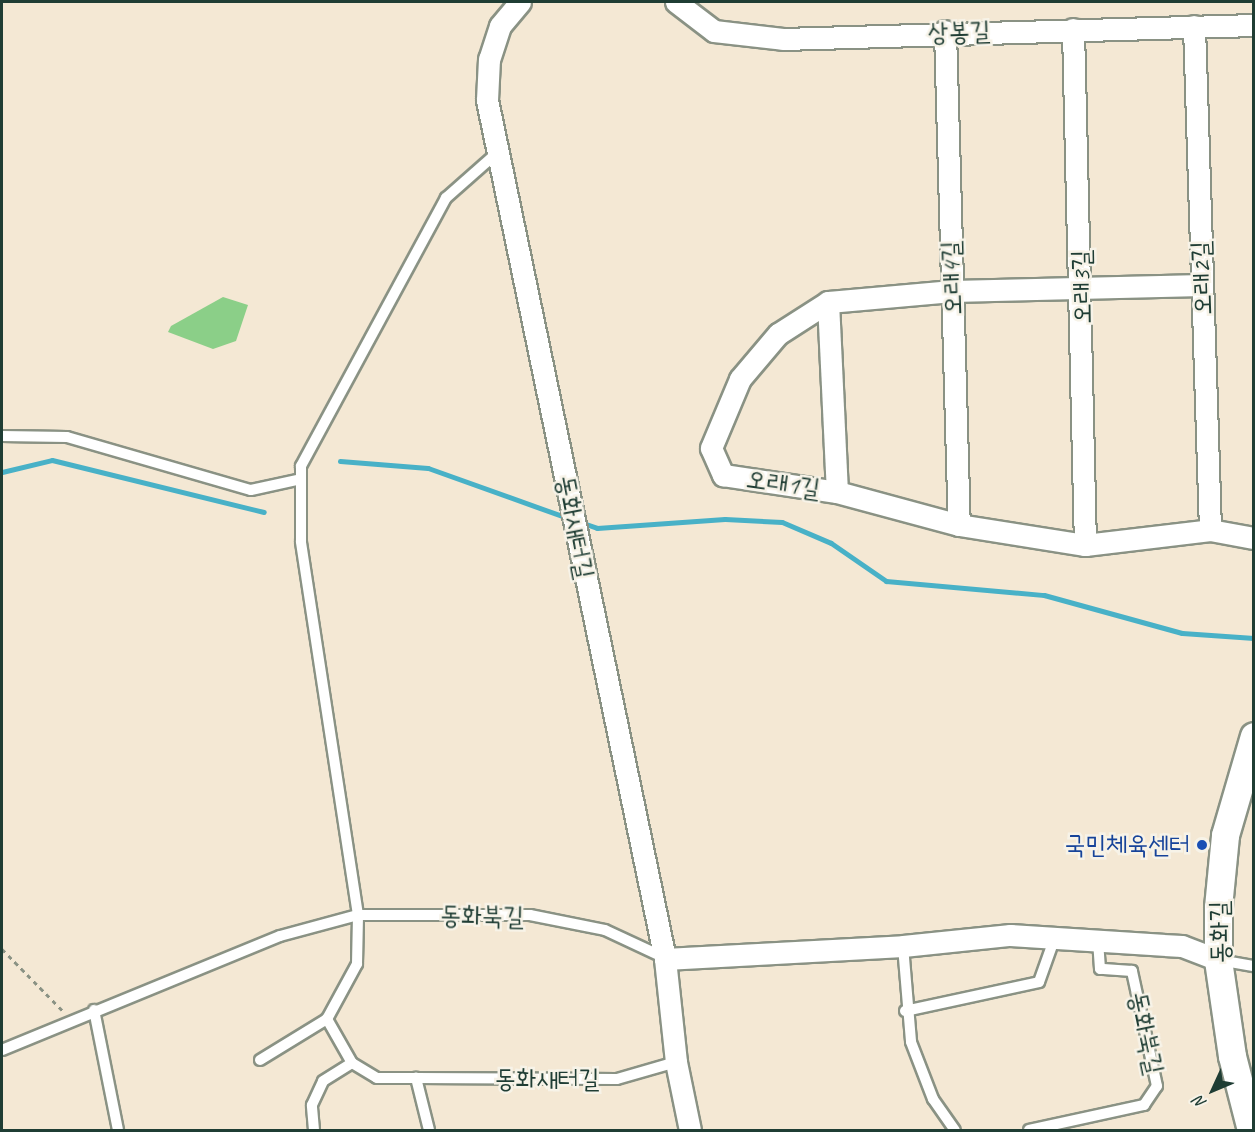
<!DOCTYPE html>
<html>
<head>
<meta charset="utf-8">
<style>
  body { margin:0 }
  #map { position:relative; width:1255px; height:1132px; overflow:hidden; background:#f4e8d4; font-family:Caveat,"Poor Story",sans-serif }
  div>[style] { position:absolute }
  .green>* { inset:0; background:#8bcf88 }
  .stream>* { height:5px; margin:-2.5px; padding:0 2.5px; transform-origin:2.5px; border-radius:2.5px; background:#48b1c7 }
  .path>* { height:3px; margin-top:-1.5px; transform-origin:0; background:repeating-linear-gradient(90deg,#8a9284 0 4.5px,transparent 0 9px) }
  .roads { filter:drop-shadow(2px 0 #8a9284) drop-shadow(-2px 0 #8a9284) drop-shadow(0 2px #8a9284) drop-shadow(0 -2px #8a9284) }
  .service>* { height:10px; margin:-5px; padding:0 5px; transform-origin:5px; border-radius:5px; background:#fff }
  .minor>* { height:21px; margin:-10.5px; padding:0 10.5px; transform-origin:10.5px; border-radius:10.5px; background:#fff }
  .tertiary>* { height:27px; margin:-13.5px; padding:0 13.5px; transform-origin:13.5px; border-radius:13.5px; background:#fff }
  .dots>* { width:16px; height:16px; translate:-50% -50%; box-sizing:border-box; border:3px solid #f7f3e8; border-radius:50% }
  span { translate:-50% -50%; white-space:nowrap; text-align:center; line-height:1.15; -webkit-text-stroke:5px #f7f3e8; paint-order:stroke }
  .street-label { font-size:26px; color:#1f3d34 }
  .transit-label { font-size:26px; color:#164399 }
  .right { translate:-100% -50%; text-align:right }
  .frame { position:absolute; inset:0; border:3px solid #1f3d34; pointer-events:none }
  .north { position:absolute; left:1183px; top:1060px; width:60px; height:60px; -webkit-text-stroke:4px #f7f3e8; paint-order:stroke; rotate:226deg; font-size:16px; font-weight:700; line-height:24px; text-align:center; color:#1f3d34 }
  .north::after { content:''; display:block; margin:auto; width:21px; height:27px; background:#1f3d34; clip-path:polygon(50% 0,100% 100%,50% 72%,0 100%) }
</style>
</head>
<body>
<div id="map">
  <div class="green">
    <i style="clip-path:polygon(223px 297px,248px 305px,236px 341px,213px 349px,168px 332px,171px 326px)"></i>
  </div>
  <div class="stream">
    <i style="left:340px;top:461px;width:88px;rotate:4.5deg"></i>
    <i style="left:428px;top:468px;width:149px;rotate:19.7deg"></i>
    <i style="left:2px;top:472px;width:51px;rotate:-13.5deg"></i>
    <i style="left:52px;top:460px;width:218px;rotate:13.8deg"></i>
    <i style="left:580px;top:522px;width:18px;rotate:19deg"></i>
    <i style="left:597px;top:528px;width:128px;rotate:-4deg"></i>
    <i style="left:725px;top:519px;width:57px;rotate:3deg"></i>
    <i style="left:782px;top:522px;width:53px;rotate:23.2deg"></i>
    <i style="left:831px;top:543px;width:67px;rotate:34.6deg"></i>
    <i style="left:886px;top:581px;width:159px;rotate:5.1deg"></i>
    <i style="left:1044px;top:595px;width:143px;rotate:15.4deg"></i>
    <i style="left:1182px;top:633px;width:72px;rotate:4deg"></i>
  </div>
  <div class="path">
    <i style="left:2px;top:949px;width:88px;rotate:45.5deg"></i>
  </div>
  <div class="roads">
    <div class="service">
      <i style="left:2px;top:436px;width:65px;rotate:0.9deg"></i>
      <i style="left:67px;top:437px;width:191px;rotate:16.1deg"></i>
      <i style="left:251px;top:490px;width:51px;rotate:-12.4deg"></i>
      <i style="left:903px;top:946px;width:96px;rotate:85.2deg"></i>
      <i style="left:911px;top:1042px;width:61px;rotate:68.9deg"></i>
      <i style="left:933px;top:1099px;width:38px;rotate:55deg"></i>
      <i style="left:1219px;top:960px;width:36px;rotate:10deg"></i>
      <i style="left:94px;top:1010px;width:122px;rotate:78.7deg"></i>
      <i style="left:905px;top:1011px;width:137px;rotate:-12.2deg"></i>
      <i style="left:1039px;top:982px;width:48px;rotate:-70.4deg"></i>
      <i style="left:2px;top:1050px;width:300px;rotate:-22.3deg"></i>
      <i style="left:280px;top:936px;width:81px;rotate:-15.1deg"></i>
      <i style="left:358px;top:915px;width:172px"></i>
      <i style="left:530px;top:915px;width:76px;rotate:11.3deg"></i>
      <i style="left:605px;top:930px;width:66px;rotate:25deg"></i>
      <i style="left:260px;top:1060px;width:79px;rotate:-31.5deg"></i>
      <i style="left:416px;top:1078px;width:201px;rotate:0.3deg"></i>
      <i style="left:617px;top:1079px;width:61px;rotate:-16.1deg"></i>
      <i style="left:314px;top:1130px;width:25px;rotate:-95deg"></i>
      <i style="left:312px;top:1105px;width:26px;rotate:-65deg"></i>
      <i style="left:323px;top:1081px;width:34px;rotate:-32deg"></i>
      <i style="left:429px;top:1130px;width:54px;rotate:-104deg"></i>
      <i style="left:416px;top:1078px;width:39px;rotate:180deg"></i>
      <i style="left:377px;top:1078px;width:29px;rotate:-149deg"></i>
      <i style="left:352px;top:1063px;width:51px;rotate:-119.6deg"></i>
      <i style="left:327px;top:1019px;width:63px;rotate:-61.4deg"></i>
      <i style="left:357px;top:964px;width:49px;rotate:-88.8deg"></i>
      <i style="left:358px;top:915px;width:378px;rotate:-98.7deg"></i>
      <i style="left:301px;top:541px;width:75px;rotate:-90deg"></i>
      <i style="left:301px;top:466px;width:305px;rotate:-61.6deg"></i>
      <i style="left:446px;top:198px;width:69px;rotate:-41.5deg"></i>
      <i style="left:1029px;top:1130px;width:118px;rotate:-12.3deg"></i>
      <i style="left:1144px;top:1105px;width:23px;rotate:-56deg"></i>
      <i style="left:1157px;top:1086px;width:118px;rotate:-102.3deg"></i>
      <i style="left:1132px;top:971px;width:32px;rotate:-176deg"></i>
      <i style="left:1100px;top:969px;width:28px;rotate:-94deg"></i>
    </div>
    <div class="minor">
      <i style="left:520px;top:2px;width:31px;rotate:130deg"></i>
      <i style="left:500px;top:26px;width:35px;rotate:108deg"></i>
      <i style="left:489px;top:59px;width:41px;rotate:92.8deg"></i>
      <i style="left:487px;top:100px;width:877px;rotate:78.29deg"></i>
      <i style="left:665px;top:959px;width:104px;rotate:83.9deg"></i>
      <i style="left:676px;top:1062px;width:69px;rotate:78.4deg"></i>
      <i style="left:676px;top:2px;width:48px;rotate:37.3deg"></i>
      <i style="left:714px;top:31px;width:69px;rotate:6.6deg"></i>
      <i style="left:783px;top:39px;width:471px;rotate:-1.7deg"></i>
      <i style="left:1194px;top:26px;width:504px;rotate:88.18deg"></i>
      <i style="left:1073px;top:29px;width:516px;rotate:88.67deg"></i>
      <i style="left:945px;top:31px;width:494px;rotate:88.4deg"></i>
      <i style="left:1202px;top:285px;width:250px;rotate:178.6deg"></i>
      <i style="left:952px;top:291px;width:124px;rotate:174.9deg"></i>
      <i style="left:828px;top:302px;width:59px;rotate:147.4deg"></i>
      <i style="left:778px;top:334px;width:59px;rotate:130.2deg"></i>
      <i style="left:740px;top:379px;width:75px;rotate:112.8deg"></i>
      <i style="left:711px;top:448px;width:30px;rotate:66deg"></i>
      <i style="left:723px;top:475px;width:115px;rotate:8.5deg"></i>
      <i style="left:837px;top:492px;width:126px;rotate:15.1deg"></i>
      <i style="left:959px;top:525px;width:128px;rotate:9deg"></i>
      <i style="left:1085px;top:545px;width:126px;rotate:-6.8deg"></i>
      <i style="left:1210px;top:530px;width:45px;rotate:10.3deg"></i>
      <i style="left:828px;top:302px;width:190px;rotate:87.3deg"></i>
      <i style="left:665px;top:959px;width:238px;rotate:-3.1deg"></i>
      <i style="left:903px;top:946px;width:108px;rotate:-5.9deg"></i>
      <i style="left:1010px;top:935px;width:172px;rotate:3.7deg"></i>
      <i style="left:1182px;top:946px;width:39px;rotate:21deg"></i>
    </div>
    <div class="tertiary">
      <i style="left:1251px;top:1130px;width:76px;rotate:-104.4deg"></i>
      <i style="left:1232px;top:1056px;width:97px;rotate:-98.3deg"></i>
      <i style="left:1218px;top:960px;width:53px;rotate:-90deg"></i>
      <i style="left:1218px;top:907px;width:72px;rotate:-84.4deg"></i>
      <i style="left:1225px;top:835px;width:103px;rotate:-73.7deg"></i>
    </div>
  </div>
  <div class="dots">
    <i style="left:1202px;top:845px;background:#1a4fb4"></i>
  </div>
  <div class="street-label">
    <span style="left:959px;top:32px;rotate:-2deg">상봉길</span>
    <span style="left:952px;top:278px;rotate:-92deg">오래4길</span>
    <span style="left:1202px;top:278px;rotate:-92deg">오래2길</span>
    <span style="left:1082px;top:287px;rotate:-91deg">오래3길</span>
    <span style="left:783px;top:484px;rotate:8deg">오래1길</span>
    <span style="left:575px;top:527px;rotate:79deg">동화새터길</span>
    <span style="left:482px;top:916px;rotate:1deg">동화북길</span>
    <span style="left:1220px;top:932px;rotate:-91deg">동화길</span>
    <span style="left:1146px;top:1033px;rotate:78deg">동화북길</span>
    <span style="left:547px;top:1079px">동화새터길</span>
  </div>
  <div class="transit-label">
    <span class="right" style="left:1190px;top:845px">국민체육센터</span>
  </div>
  <div class="frame"></div>
  <div class="north">N</div>
</div>
</body>
</html>
